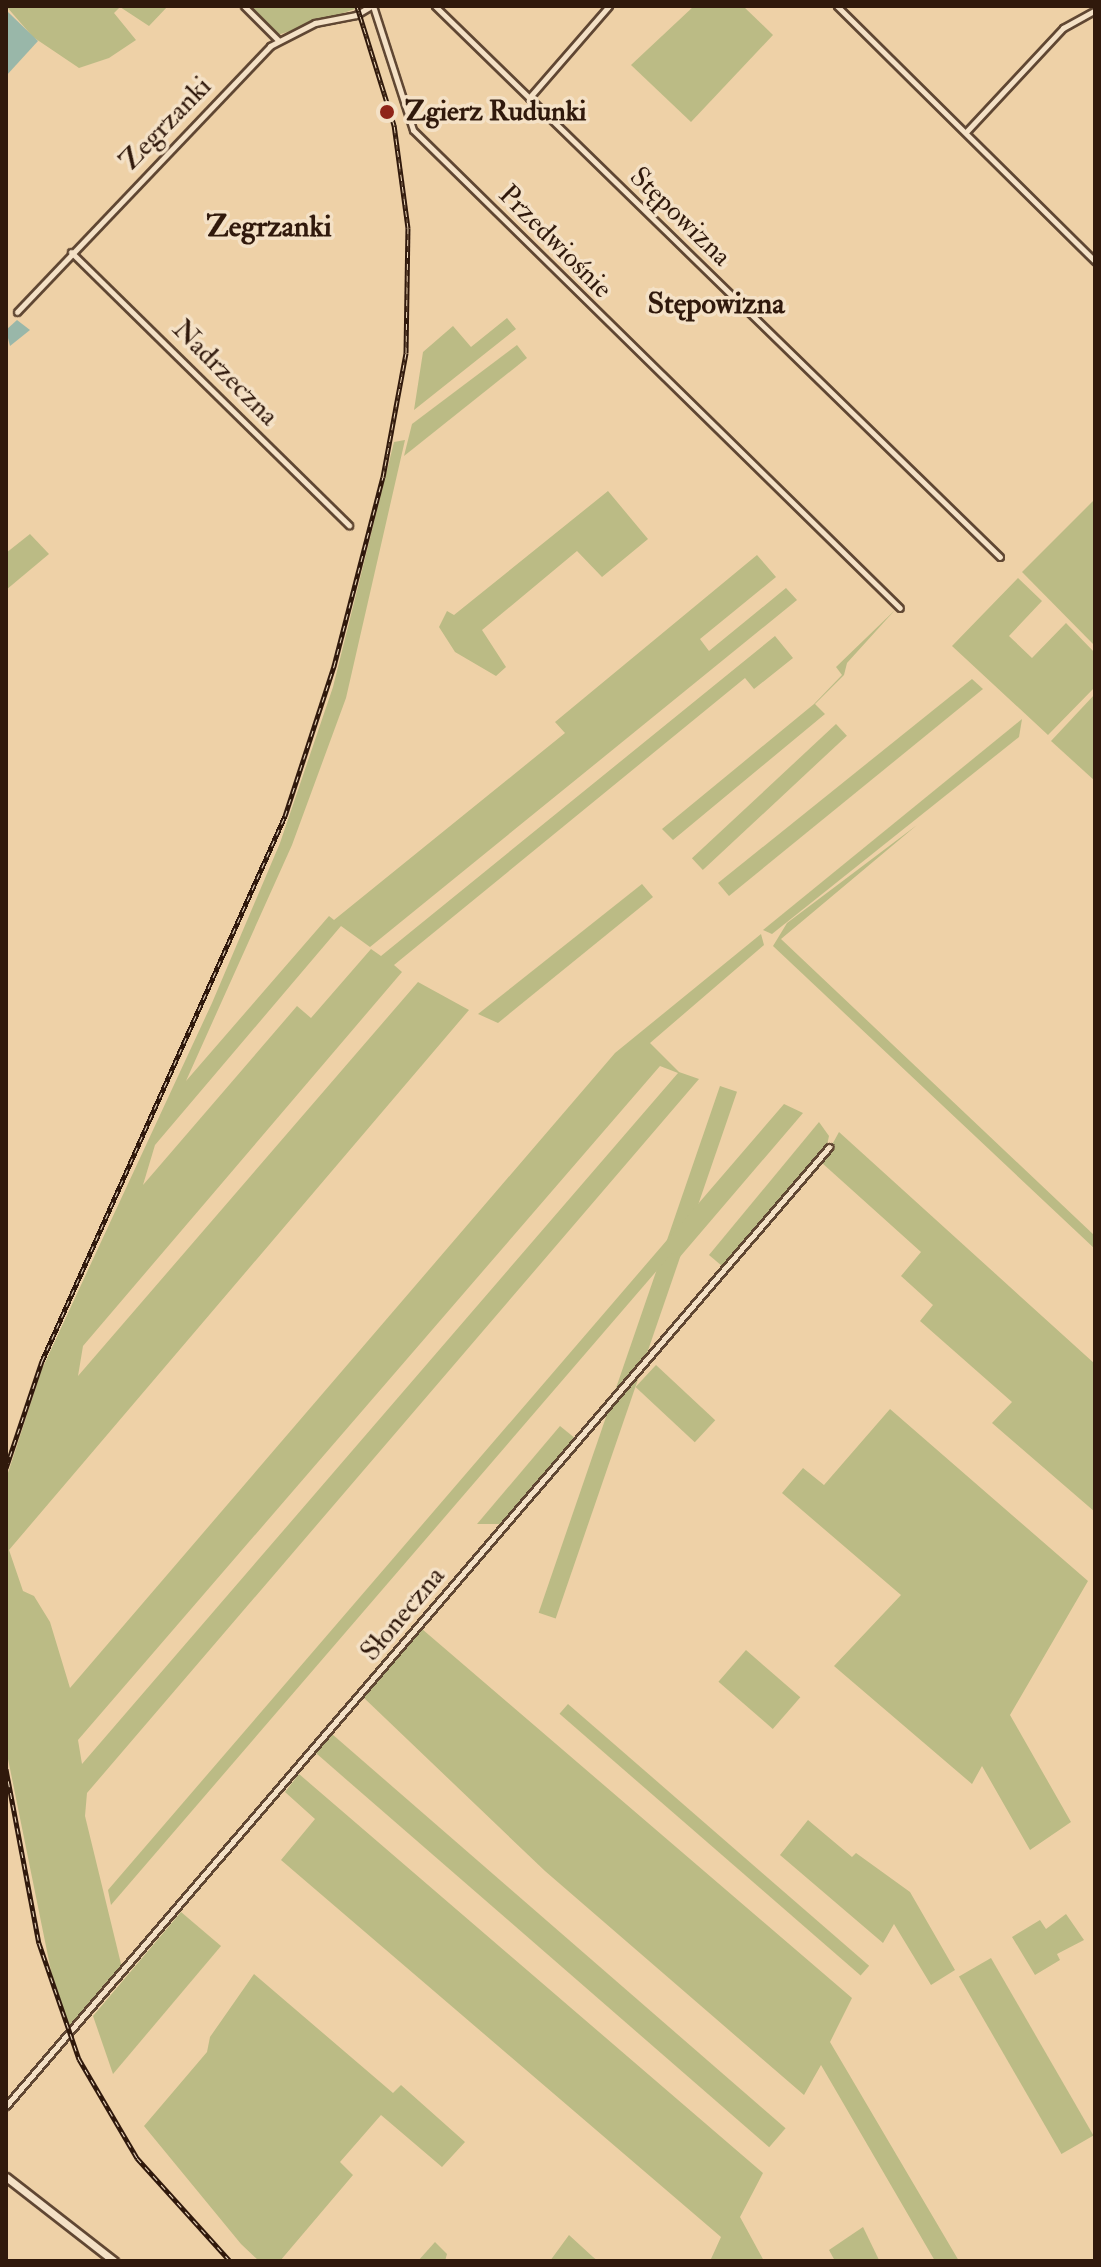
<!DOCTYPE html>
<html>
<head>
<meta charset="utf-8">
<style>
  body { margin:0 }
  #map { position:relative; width:1101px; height:2267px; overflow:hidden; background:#eed1a7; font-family:"IM FELL Double Pica",serif }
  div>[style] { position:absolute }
  .green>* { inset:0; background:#bbbb85; transform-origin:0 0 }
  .water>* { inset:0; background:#99b7a9 }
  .roads { filter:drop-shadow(2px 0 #604733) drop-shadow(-2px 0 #604733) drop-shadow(0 2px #604733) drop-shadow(0 -2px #604733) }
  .street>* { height:5px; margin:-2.5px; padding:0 2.5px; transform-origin:2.5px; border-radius:2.5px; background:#f4e1c6 }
  .secondary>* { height:7px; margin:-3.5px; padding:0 3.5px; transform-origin:3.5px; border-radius:3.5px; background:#f4e1c6 }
  .rail>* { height:5px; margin-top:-2.5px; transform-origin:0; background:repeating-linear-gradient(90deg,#f4e1c6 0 6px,#30190c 0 12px); box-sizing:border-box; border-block:2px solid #30190c }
  .dots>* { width:22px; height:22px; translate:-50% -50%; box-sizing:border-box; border:4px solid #f4e1c6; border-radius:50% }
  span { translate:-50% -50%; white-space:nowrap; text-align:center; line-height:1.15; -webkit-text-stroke:7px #f4e1c6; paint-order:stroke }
  .poi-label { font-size:28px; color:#30190c; font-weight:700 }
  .left { translate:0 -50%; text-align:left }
  .street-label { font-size:28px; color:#30190c }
  .neighbourhood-label { font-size:30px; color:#30190c; font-weight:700 }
  .frame { position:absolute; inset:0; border:8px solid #30190c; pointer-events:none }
</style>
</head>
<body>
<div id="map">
  <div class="green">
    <i style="clip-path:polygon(6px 6px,168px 6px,149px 26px,120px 7px,114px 13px,136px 40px,109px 58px,79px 68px,33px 37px)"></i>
    <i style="clip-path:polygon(249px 6px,353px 6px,355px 9px,278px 35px)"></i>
    <i style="clip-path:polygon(694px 6px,743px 6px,773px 35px,691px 122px,631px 65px)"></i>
    <i style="clip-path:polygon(507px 318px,516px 329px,414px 410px,423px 352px,453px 326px,471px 347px)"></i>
    <i style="clip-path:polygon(517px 345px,527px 358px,404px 456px,412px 424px)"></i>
    <i style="clip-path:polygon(evenodd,405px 440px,346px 698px,292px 845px,186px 1081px,329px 916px,334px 920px,565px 733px,555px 722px,757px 555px,776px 577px,700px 639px,709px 651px,786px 588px,797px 600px,370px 947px,341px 926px,155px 1145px,143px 1185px,297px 1006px,311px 1018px,371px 949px,381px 956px,775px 636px,793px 658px,754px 689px,745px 678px,394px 965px,402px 972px,83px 1346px,78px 1376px,418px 982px,469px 1010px,9px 1550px,23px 1591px,34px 1596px,50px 1622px,70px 1688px,615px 1053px,761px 934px,764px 945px,650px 1043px,679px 1072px,699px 1079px,87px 1793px,85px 1816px,122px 1968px,69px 2029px,51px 1971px,6px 1749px,6px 1479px,42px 1369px,212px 1003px,280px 843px,333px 687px,394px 442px,405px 440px,660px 1066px,678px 1073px,82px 1764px,78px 1740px,660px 1066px)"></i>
    <i style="clip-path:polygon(608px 491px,648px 539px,602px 577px,577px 551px,482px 630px,506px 667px,496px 676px,455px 652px,439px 627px,447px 611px,454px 615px)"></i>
    <i style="clip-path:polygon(1095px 499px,1095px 646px,1022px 572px)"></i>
    <i style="clip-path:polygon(30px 534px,49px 554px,6px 590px,6px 553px)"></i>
    <i style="clip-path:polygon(1018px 578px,1042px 601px,1009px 636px,1032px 658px,1066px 623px,1095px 653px,1095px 687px,1048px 735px,952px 646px)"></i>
    <i style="clip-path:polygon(895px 610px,847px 663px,844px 675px,815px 704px,825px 714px,673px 840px,662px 829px,814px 704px,842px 675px,836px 667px)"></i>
    <i style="clip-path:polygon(972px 679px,983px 689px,729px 896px,718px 883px)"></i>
    <i style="clip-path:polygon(1095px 694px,1095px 781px,1051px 741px)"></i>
    <i style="clip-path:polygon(1022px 719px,1019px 737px,772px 934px,763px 930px)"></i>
    <i style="left:836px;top:724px;width:16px;height:197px;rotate:47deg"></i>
    <i style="clip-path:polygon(917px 825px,781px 939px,1095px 1236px,1095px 1249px,773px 946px,787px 923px)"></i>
    <i style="clip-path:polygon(642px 884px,653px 897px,498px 1023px,478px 1014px)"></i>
    <i style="left:720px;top:1086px;width:18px;height:557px;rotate:19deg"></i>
    <i style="clip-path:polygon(784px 1104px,803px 1113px,679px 1258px,672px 1253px,111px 1905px,108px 1890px)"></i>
    <i style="clip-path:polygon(819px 1122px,829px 1136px,827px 1145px,722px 1266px,709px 1255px)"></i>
    <i style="clip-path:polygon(839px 1132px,1095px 1364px,1095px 1512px,992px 1423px,1012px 1402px,920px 1321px,933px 1305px,901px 1276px,921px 1252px,822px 1163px)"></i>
    <i style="left:656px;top:1365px;width:81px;height:30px;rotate:43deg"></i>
    <i style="clip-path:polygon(890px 1409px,1088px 1581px,1010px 1715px,1071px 1822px,1030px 1850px,982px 1766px,972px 1784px,834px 1666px,901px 1595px,782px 1493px,803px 1468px,824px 1485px)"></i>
    <i style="clip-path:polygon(560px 1426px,576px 1439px,500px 1524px,477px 1524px)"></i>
    <i style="clip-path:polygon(422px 1629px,852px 1998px,830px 2042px,959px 2261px,935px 2261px,821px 2065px,804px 2095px,545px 1871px,363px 1697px)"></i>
    <i style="left:746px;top:1650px;width:72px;height:42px;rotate:41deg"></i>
    <i style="left:568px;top:1704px;width:399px;height:13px;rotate:41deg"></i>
    <i style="left:332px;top:1734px;width:601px;height:25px;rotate:41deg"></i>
    <i style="clip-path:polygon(299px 1774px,763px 2173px,740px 2217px,764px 2261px,711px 2259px,721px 2237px,281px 1860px,315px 1819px,285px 1792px)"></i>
    <i style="clip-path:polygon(808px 1820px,852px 1857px,856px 1853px,910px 1892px,955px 1970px,931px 1985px,894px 1924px,883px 1943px,780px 1855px)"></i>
    <i style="clip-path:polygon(181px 1912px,221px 1946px,113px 2074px,93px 2016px)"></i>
    <i style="clip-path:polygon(1066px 1914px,1084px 1940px,1057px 1954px,1060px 1960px,1035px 1975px,1012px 1937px,1040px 1920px,1046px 1929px)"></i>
    <i style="left:991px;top:1958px;width:205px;height:37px;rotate:60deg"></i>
    <i style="clip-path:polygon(254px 1974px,393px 2093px,401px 2085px,465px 2142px,442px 2167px,381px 2115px,340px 2162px,353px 2175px,280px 2261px,259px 2261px,241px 2244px,144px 2126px,207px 2052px,210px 2037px)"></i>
    <i style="clip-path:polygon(863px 2227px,879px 2260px,835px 2261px,829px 2250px)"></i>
    <i style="clip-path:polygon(569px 2235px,593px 2257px,598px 2261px,550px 2261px)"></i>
    <i style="clip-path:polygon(435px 2242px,447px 2254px,445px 2261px,418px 2261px)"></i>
  </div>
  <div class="water">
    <i style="clip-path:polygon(8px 12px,38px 41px,6px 76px,6px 13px)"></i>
    <i style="clip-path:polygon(17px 320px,30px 330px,10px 346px,6px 330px)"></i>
  </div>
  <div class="roads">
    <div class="street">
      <i style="left:244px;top:6px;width:48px;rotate:45deg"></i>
      <i style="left:373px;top:6px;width:130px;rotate:72.1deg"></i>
      <i style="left:413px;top:130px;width:682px;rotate:44.47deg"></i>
      <i style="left:435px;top:6px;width:789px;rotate:44.28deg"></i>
      <i style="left:837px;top:6px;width:363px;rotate:44.7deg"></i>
      <i style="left:529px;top:98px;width:122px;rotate:-49deg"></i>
      <i style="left:967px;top:131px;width:141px;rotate:-47deg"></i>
      <i style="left:1063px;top:28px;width:37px;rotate:-29deg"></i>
      <i style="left:71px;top:252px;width:390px;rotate:44.5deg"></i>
      <i style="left:17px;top:312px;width:367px;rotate:-46.4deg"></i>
      <i style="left:270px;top:46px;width:51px;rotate:-27.1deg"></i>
      <i style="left:315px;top:23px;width:42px;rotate:-11deg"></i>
      <i style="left:356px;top:15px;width:17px;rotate:-31deg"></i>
      <i style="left:6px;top:2106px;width:1264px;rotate:-49.36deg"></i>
    </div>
    <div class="secondary">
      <i style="left:6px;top:2177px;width:137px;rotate:37.9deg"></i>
    </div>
  </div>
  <div class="rail">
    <i style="left:6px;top:1468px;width:113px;rotate:-71.4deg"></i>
    <i style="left:42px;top:1361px;width:597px;rotate:-65.97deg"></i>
    <i style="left:285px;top:816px;width:158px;rotate:-71.9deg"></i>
    <i style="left:334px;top:666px;width:195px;rotate:-75.5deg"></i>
    <i style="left:383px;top:477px;width:126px;rotate:-79.5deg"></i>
    <i style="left:406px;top:353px;width:125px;rotate:-89.1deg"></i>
    <i style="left:408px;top:228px;width:104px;rotate:-97.7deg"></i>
    <i style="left:394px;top:125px;width:125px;rotate:-107.3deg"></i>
    <i style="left:6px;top:1769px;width:177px;rotate:79.3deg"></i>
    <i style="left:39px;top:1943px;width:123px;rotate:71deg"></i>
    <i style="left:79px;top:2059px;width:115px;rotate:59.6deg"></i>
    <i style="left:137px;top:2158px;width:139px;rotate:47.9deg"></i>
  </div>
  <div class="dots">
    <i style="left:387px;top:112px;background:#8f2418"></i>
  </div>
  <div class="poi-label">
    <span class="left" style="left:405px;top:112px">Zgierz Rudunki</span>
  </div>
  <div class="street-label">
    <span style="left:166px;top:124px;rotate:-46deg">Zegrzanki</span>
    <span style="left:680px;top:217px;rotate:44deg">Stępowizna</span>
    <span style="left:555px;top:242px;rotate:45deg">Przedwiośnie</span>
    <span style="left:225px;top:373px;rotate:45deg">Nadrzeczna</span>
    <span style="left:403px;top:1614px;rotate:-50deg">Słoneczna</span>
  </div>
  <div class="neighbourhood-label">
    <span style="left:269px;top:227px">Zegrzanki</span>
    <span style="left:716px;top:304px">Stępowizna</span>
  </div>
  <div class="frame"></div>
</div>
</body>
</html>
